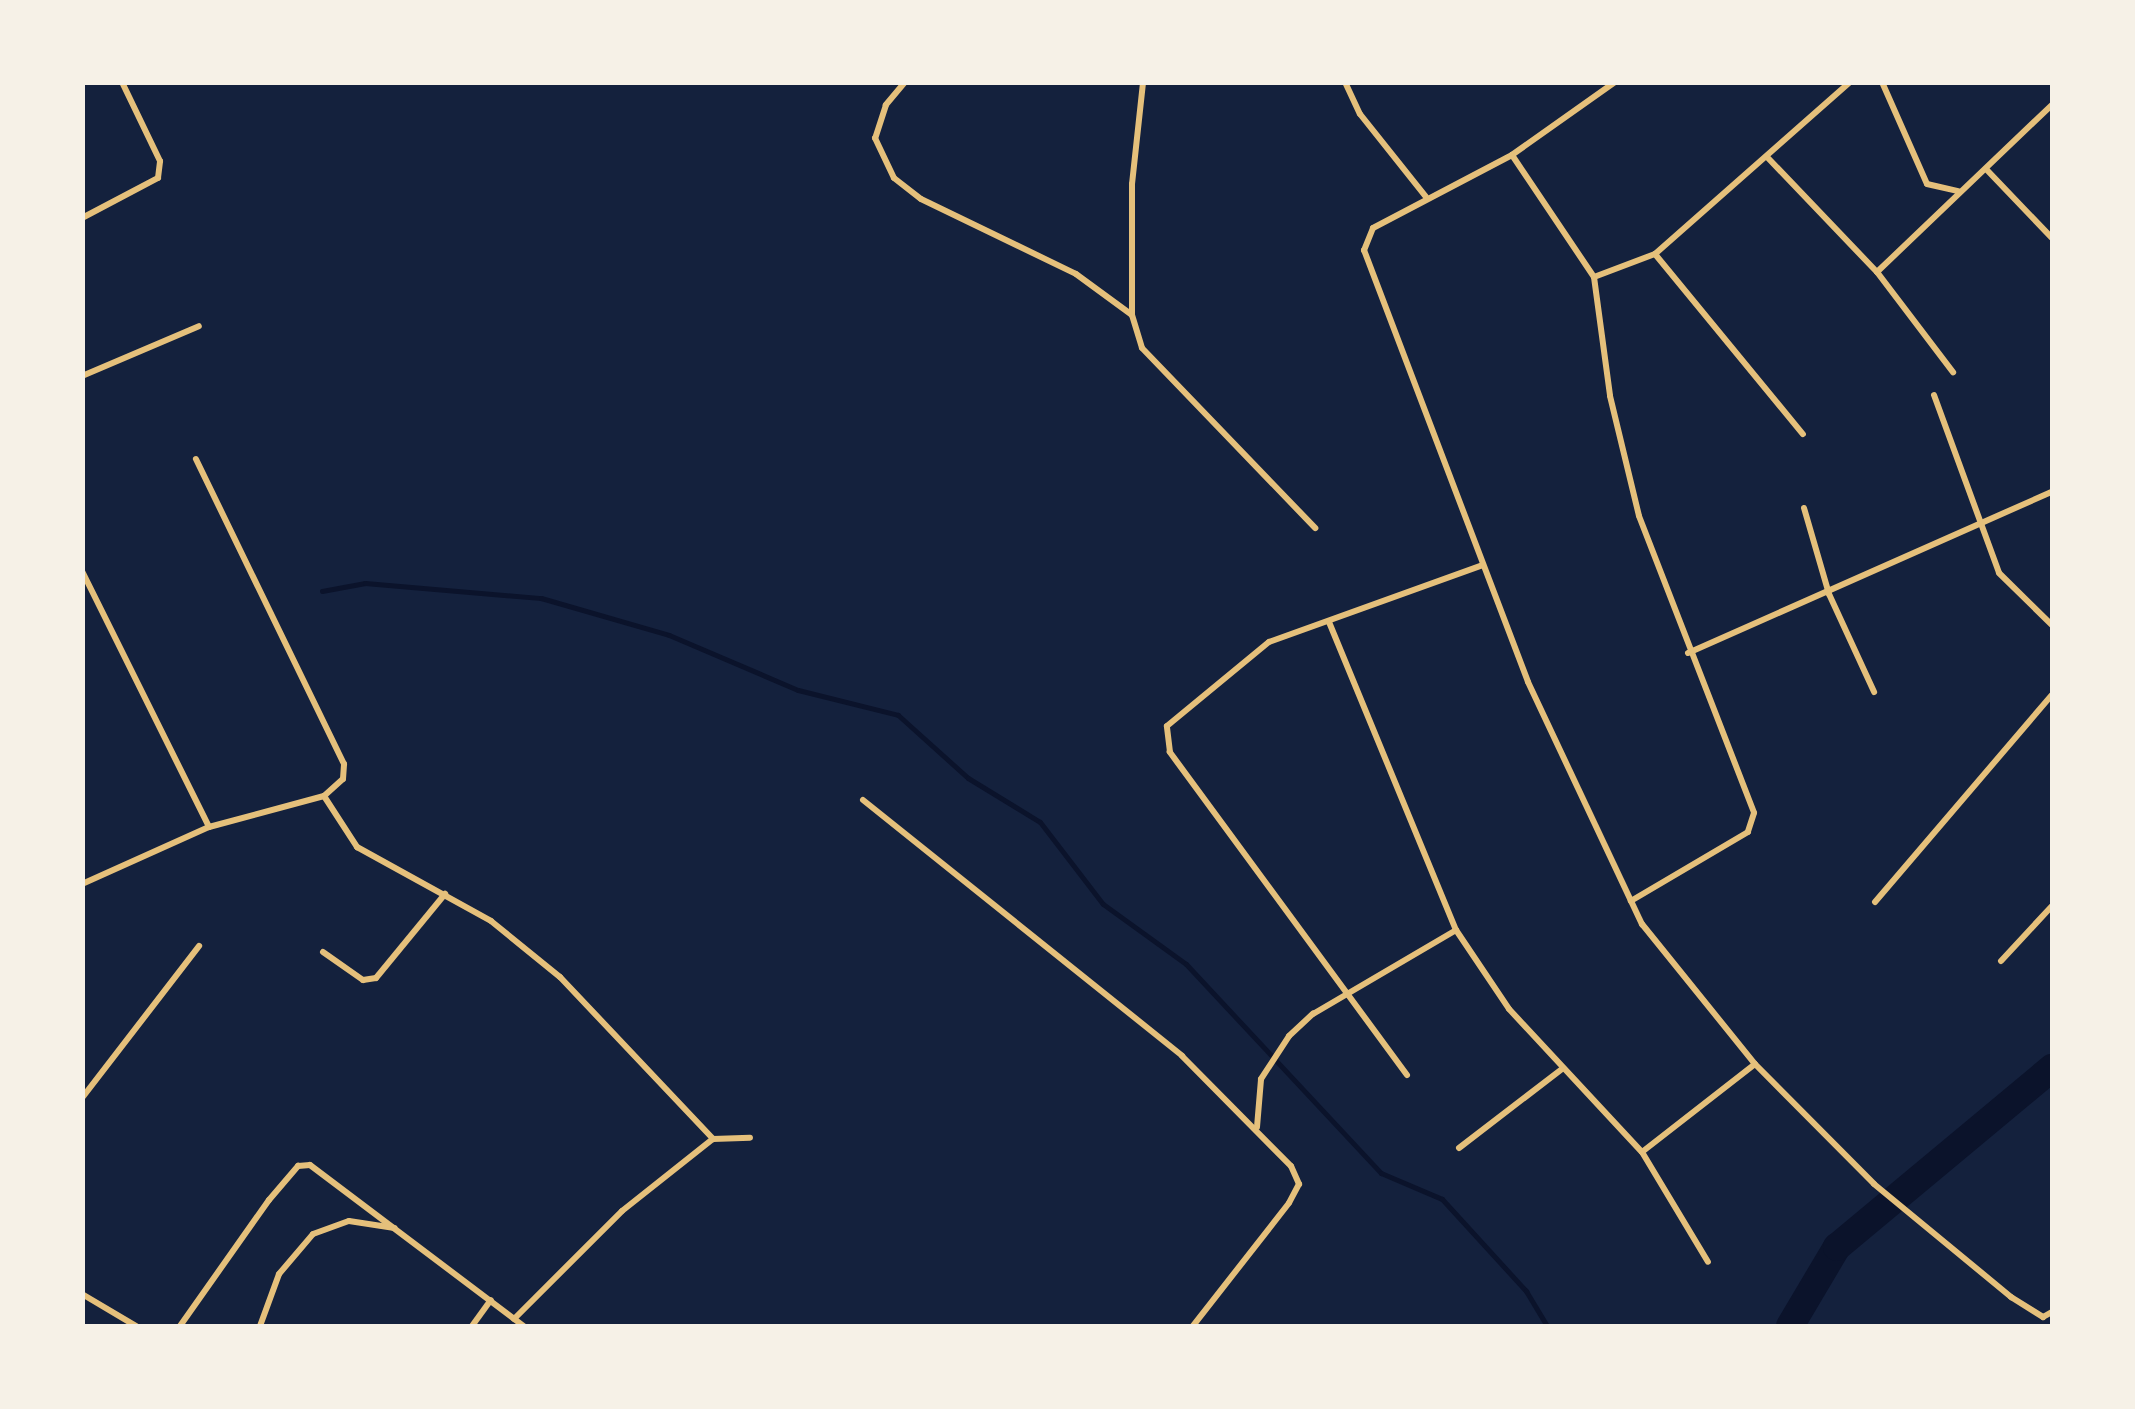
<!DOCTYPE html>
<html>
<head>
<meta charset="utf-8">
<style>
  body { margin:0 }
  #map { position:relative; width:2135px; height:1409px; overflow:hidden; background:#14213d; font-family:Karla,sans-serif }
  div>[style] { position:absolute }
  .stream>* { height:5px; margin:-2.5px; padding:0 2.5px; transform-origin:2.5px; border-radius:2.5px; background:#0b132b }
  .river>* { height:28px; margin:-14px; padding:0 14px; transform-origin:14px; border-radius:14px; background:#0b132b }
  .minor>* { height:6px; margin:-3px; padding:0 3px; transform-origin:3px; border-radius:3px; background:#e5c07b }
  span { translate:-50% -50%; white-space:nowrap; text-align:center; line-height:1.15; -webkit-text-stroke:8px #f6f1e7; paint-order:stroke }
  .frame { position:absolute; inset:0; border:85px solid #f6f1e7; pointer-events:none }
</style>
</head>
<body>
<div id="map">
  <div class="stream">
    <i style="left:322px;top:591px;width:44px;rotate:-10.5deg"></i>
    <i style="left:365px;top:583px;width:177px;rotate:4.9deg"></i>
    <i style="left:541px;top:598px;width:133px;rotate:16.1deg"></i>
    <i style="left:669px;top:635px;width:140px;rotate:23.1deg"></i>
    <i style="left:798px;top:690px;width:103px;rotate:14deg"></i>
    <i style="left:898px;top:715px;width:94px;rotate:42deg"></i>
    <i style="left:968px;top:778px;width:84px;rotate:31.4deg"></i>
    <i style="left:1040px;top:822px;width:103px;rotate:52.5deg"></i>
    <i style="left:1103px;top:904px;width:102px;rotate:35.9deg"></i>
    <i style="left:1186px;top:964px;width:286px;rotate:47deg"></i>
    <i style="left:1381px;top:1173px;width:66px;rotate:23.1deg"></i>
    <i style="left:1442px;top:1199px;width:125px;rotate:47.6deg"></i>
    <i style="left:1526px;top:1291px;width:41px;rotate:59deg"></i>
  </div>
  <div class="river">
    <i style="left:1790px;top:1326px;width:92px;rotate:-59.3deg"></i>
    <i style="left:1837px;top:1247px;width:280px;rotate:-39.8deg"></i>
  </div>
  <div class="minor">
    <i style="left:905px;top:82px;width:30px;rotate:130deg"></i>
    <i style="left:886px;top:105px;width:35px;rotate:108deg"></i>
    <i style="left:875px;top:138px;width:44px;rotate:64.6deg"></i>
    <i style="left:894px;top:178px;width:34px;rotate:38deg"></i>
    <i style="left:921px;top:199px;width:172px;rotate:25.8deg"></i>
    <i style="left:1076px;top:274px;width:69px;rotate:36.2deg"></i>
    <i style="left:1132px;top:315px;width:34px;rotate:73deg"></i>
    <i style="left:1142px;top:348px;width:250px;rotate:46.1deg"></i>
    <i style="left:1345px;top:82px;width:35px;rotate:65deg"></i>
    <i style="left:1360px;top:114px;width:106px;rotate:51.5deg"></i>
    <i style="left:1615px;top:82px;width:126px;rotate:144.7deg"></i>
    <i style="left:1512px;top:155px;width:157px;rotate:152.3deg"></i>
    <i style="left:1373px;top:228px;width:24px;rotate:112deg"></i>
    <i style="left:1364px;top:250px;width:462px;rotate:69.2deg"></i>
    <i style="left:1528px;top:682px;width:268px;rotate:64.8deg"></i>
    <i style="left:1642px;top:924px;width:180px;rotate:51.1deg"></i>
    <i style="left:1755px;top:1064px;width:169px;rotate:45.2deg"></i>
    <i style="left:1874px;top:1184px;width:178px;rotate:39.5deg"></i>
    <i style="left:2011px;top:1297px;width:38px;rotate:32deg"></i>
    <i style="left:2043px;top:1317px;width:10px;rotate:-29deg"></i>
    <i style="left:1882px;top:82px;width:111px;rotate:66.2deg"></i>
    <i style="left:1927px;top:184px;width:32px;rotate:13deg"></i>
    <i style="left:1512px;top:155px;width:147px;rotate:56.1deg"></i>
    <i style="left:1594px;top:277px;width:120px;rotate:82.3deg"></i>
    <i style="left:1610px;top:396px;width:123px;rotate:76.4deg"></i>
    <i style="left:1639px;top:516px;width:318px;rotate:68.8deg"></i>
    <i style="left:1754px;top:813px;width:20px;rotate:108deg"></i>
    <i style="left:1748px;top:832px;width:136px;rotate:149.5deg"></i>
    <i style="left:1768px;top:158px;width:158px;rotate:46.3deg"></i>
    <i style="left:1877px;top:272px;width:126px;rotate:52.8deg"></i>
    <i style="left:1986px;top:169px;width:95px;rotate:46.3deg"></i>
    <i style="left:82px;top:218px;width:86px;rotate:-27.8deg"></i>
    <i style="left:158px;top:178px;width:17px;rotate:-83deg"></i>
    <i style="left:160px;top:161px;width:88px;rotate:-115.7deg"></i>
    <i style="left:1655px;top:254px;width:233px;rotate:50.6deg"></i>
    <i style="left:1877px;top:272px;width:242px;rotate:-43.7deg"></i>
    <i style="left:1594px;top:277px;width:65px;rotate:-20.7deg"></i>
    <i style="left:1655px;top:254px;width:260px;rotate:-41.4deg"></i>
    <i style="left:1132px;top:315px;width:131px;rotate:-90deg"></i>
    <i style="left:1132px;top:184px;width:103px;rotate:-83.8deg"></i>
    <i style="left:82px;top:376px;width:127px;rotate:-23.1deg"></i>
    <i style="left:1934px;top:395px;width:189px;rotate:69.9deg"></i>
    <i style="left:1999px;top:573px;width:74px;rotate:44.5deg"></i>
    <i style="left:1804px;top:508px;width:90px;rotate:73.8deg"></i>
    <i style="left:1829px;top:594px;width:108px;rotate:65.3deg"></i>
    <i style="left:82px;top:571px;width:286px;rotate:63.6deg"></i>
    <i style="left:1329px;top:622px;width:333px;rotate:67.6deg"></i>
    <i style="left:1456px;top:930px;width:95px;rotate:56.1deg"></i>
    <i style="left:1509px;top:1009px;width:195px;rotate:47.1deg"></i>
    <i style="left:1642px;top:1152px;width:128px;rotate:59deg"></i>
    <i style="left:1688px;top:653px;width:398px;rotate:-23.9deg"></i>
    <i style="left:324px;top:796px;width:61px;rotate:57.1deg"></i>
    <i style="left:357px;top:847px;width:153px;rotate:28.9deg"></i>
    <i style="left:491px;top:921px;width:89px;rotate:39.1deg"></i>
    <i style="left:560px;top:977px;width:223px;rotate:46.6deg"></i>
    <i style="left:863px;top:800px;width:409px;rotate:38.7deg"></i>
    <i style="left:1182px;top:1056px;width:155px;rotate:45.3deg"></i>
    <i style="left:1291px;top:1166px;width:20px;rotate:66deg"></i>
    <i style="left:1299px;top:1184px;width:21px;rotate:118deg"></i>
    <i style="left:1289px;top:1203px;width:156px;rotate:128deg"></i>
    <i style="left:82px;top:884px;width:139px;rotate:-24.2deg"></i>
    <i style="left:209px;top:827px;width:119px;rotate:-15.1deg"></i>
    <i style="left:324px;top:796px;width:25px;rotate:-42deg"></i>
    <i style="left:343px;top:779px;width:15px;rotate:-86deg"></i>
    <i style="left:344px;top:764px;width:339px;rotate:-115.9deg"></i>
    <i style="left:1875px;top:902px;width:272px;rotate:-49.5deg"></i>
    <i style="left:323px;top:952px;width:49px;rotate:35deg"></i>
    <i style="left:363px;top:980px;width:13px;rotate:-9deg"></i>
    <i style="left:376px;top:978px;width:109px;rotate:-50.6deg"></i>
    <i style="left:2001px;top:961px;width:75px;rotate:-47.2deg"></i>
    <i style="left:1407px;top:1075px;width:401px;rotate:-126.3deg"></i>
    <i style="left:1170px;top:752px;width:26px;rotate:-97deg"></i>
    <i style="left:1167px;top:726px;width:132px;rotate:-39.5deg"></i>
    <i style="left:1269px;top:642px;width:227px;rotate:-19.8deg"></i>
    <i style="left:82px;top:1098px;width:192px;rotate:-52.4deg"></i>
    <i style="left:1257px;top:1127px;width:48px;rotate:-85.2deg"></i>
    <i style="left:1261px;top:1079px;width:51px;rotate:-56.9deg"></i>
    <i style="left:1289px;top:1036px;width:33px;rotate:-43deg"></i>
    <i style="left:1313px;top:1014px;width:166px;rotate:-30.4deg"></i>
    <i style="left:1459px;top:1148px;width:130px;rotate:-37.5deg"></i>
    <i style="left:1642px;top:1152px;width:143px;rotate:-37.9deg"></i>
    <i style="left:82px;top:1294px;width:63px;rotate:30.7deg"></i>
    <i style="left:514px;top:1319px;width:153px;rotate:-45deg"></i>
    <i style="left:622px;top:1211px;width:116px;rotate:-38.4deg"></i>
    <i style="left:713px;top:1139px;width:37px;rotate:-2deg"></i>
    <i style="left:180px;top:1326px;width:154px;rotate:-54.8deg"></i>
    <i style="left:269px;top:1200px;width:45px;rotate:-49.5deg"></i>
    <i style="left:298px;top:1166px;width:12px;rotate:-5deg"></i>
    <i style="left:310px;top:1165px;width:268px;rotate:37deg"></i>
    <i style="left:260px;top:1326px;width:55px;rotate:-69.9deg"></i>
    <i style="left:279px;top:1274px;width:52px;rotate:-49.6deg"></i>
    <i style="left:313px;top:1234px;width:38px;rotate:-20deg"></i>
    <i style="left:349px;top:1221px;width:46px;rotate:8.8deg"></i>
    <i style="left:472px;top:1326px;width:32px;rotate:-54deg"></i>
  </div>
  <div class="frame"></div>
</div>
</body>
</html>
